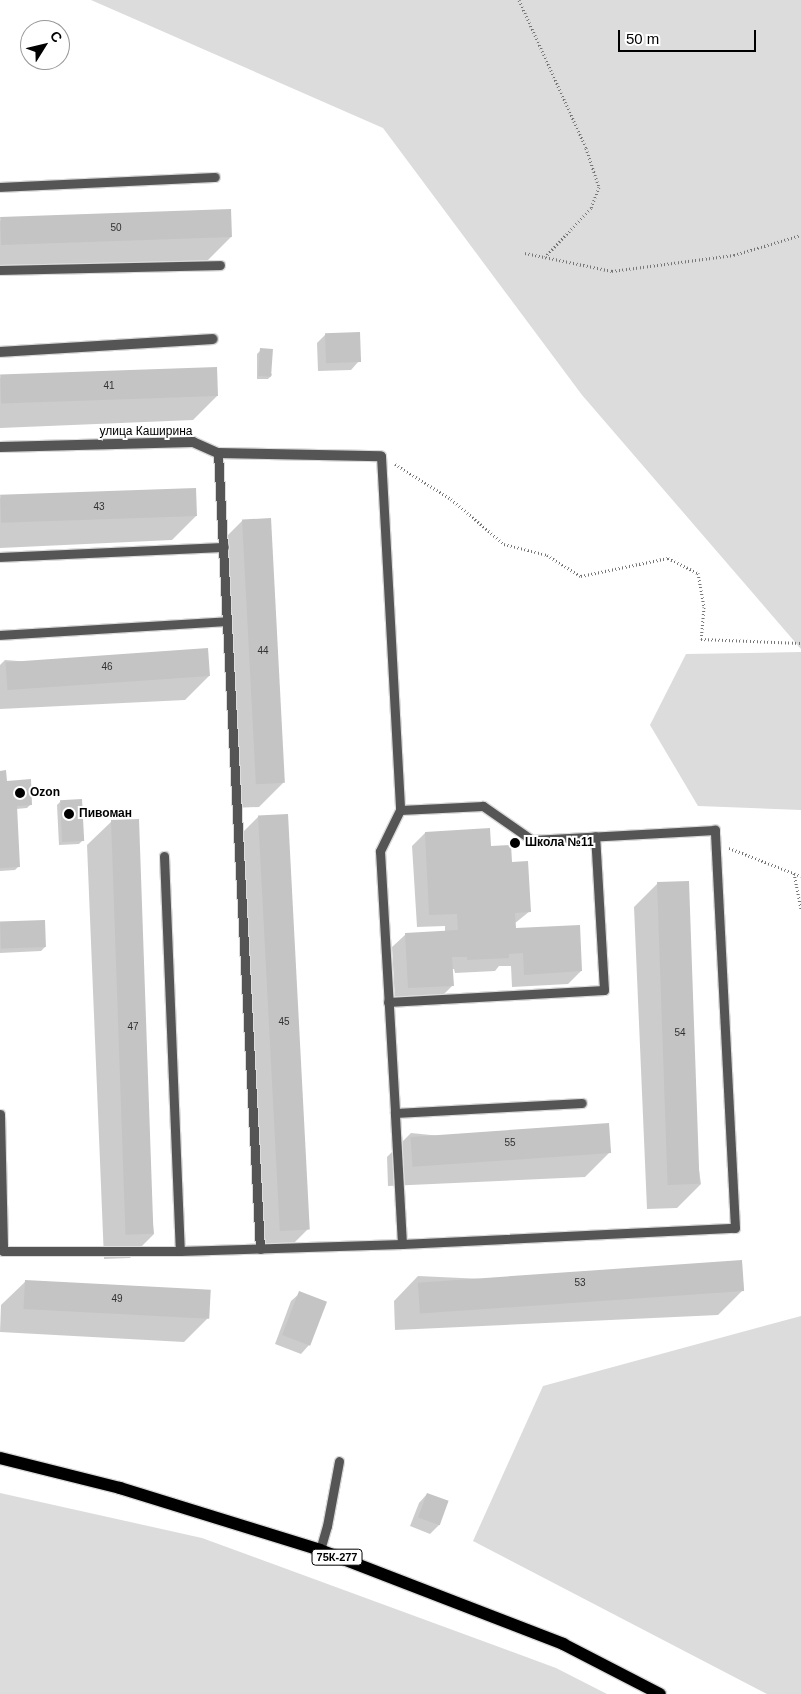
<!DOCTYPE html>
<html>
<head>
<meta charset="utf-8">
<style>
  body { margin:0 }
  #map { position:relative; width:801px; height:1694px; overflow:hidden; background:#fff; font-family:Helvetica,sans-serif }
  div>[style] { position:absolute }
  .green>* { inset:0; background:#dcdcdc }
  .shadow>* { inset:0; background:#0003 }
  .building>* { inset:0; background:#c4c4c4; transform-origin:0 0 }
  .path>* { height:3px; margin-top:-1.5px; transform-origin:0; background:repeating-linear-gradient(90deg,#777 0 1px,transparent 0 3.5px) }
  .roads { filter:drop-shadow(1px 0 #dbdbdb) drop-shadow(-1px 0 #dbdbdb) drop-shadow(0 1px #dbdbdb) drop-shadow(0 -1px #dbdbdb) }
  .service>* { height:9px; margin:-4.5px; padding:0 4.5px; transform-origin:4.5px; border-radius:4.5px; background:#555 }
  .minor>* { height:10px; margin:-5px; padding:0 5px; transform-origin:5px; border-radius:5px; background:#555 }
  .primary>* { height:12px; margin:-6px; padding:0 6px; transform-origin:6px; border-radius:6px; background:#000 }
  .dots>* { width:14px; height:14px; translate:-50% -50%; box-sizing:border-box; border:2px solid #fff; border-radius:50% }
  span { translate:-50% -50%; white-space:nowrap; text-align:center; line-height:1.15; -webkit-text-stroke:4px #fff; paint-order:stroke }
  .number-label { font-size:10px; color:#313131 }
  .number-label span { -webkit-text-stroke-width:0 }
  .shield-label span { padding:1px 4px; background:#fff; border:1px solid; border-radius:4px; -webkit-text-stroke-width:0 }
  .shield-label { font-size:11px; color:#000; font-weight:700 }
  .street-label { font-size:12px; color:#000 }
  .poi-label { font-size:12px; color:#000; font-weight:700 }
  .left { translate:0 -50%; text-align:left }
  .north { position:absolute; left:20px; top:20px; width:50px; height:50px; box-sizing:border-box; background:#fff; border:1px solid #999; border-radius:50%; rotate:54deg; font-size:14px; font-weight:700; line-height:20px; text-align:center; color:#000 }
  .north::after { content:''; display:block; margin:auto; width:18px; height:22px; background:#000; clip-path:polygon(50% 0,100% 100%,50% 72%,0 100%) }
  .scale { position:absolute; left:618px; top:30px; width:138px; height:22px; box-sizing:border-box; border:2px solid #000; border-top:0; padding-left:6px; font-size:15px; line-height:18px; white-space:nowrap; color:#000; -webkit-text-stroke:4px #fff; paint-order:stroke }
</style>
</head>
<body>
<div id="map">
  <div class="green">
    <i style="clip-path:polygon(91px 0,801px 0,801px 649px,582px 395px,383px 128px)"></i>
    <i style="clip-path:polygon(801px 652px,801px 810px,698px 806px,650px 725px,686px 654px)"></i>
    <i style="clip-path:polygon(801px 1316px,801px 1694px,767px 1694px,473px 1541px,543px 1386px)"></i>
    <i style="clip-path:polygon(0 1493px,202px 1538px,556px 1668px,607px 1694px,0 1694px)"></i>
  </div>
  <div class="shadow">
    <i style="clip-path:polygon(0 221px,231px 237px,207px 261px,0 271px)"></i>
    <i style="clip-path:polygon(326px 334px,359px 361px,351px 370px,318px 371px,317px 343px)"></i>
    <i style="clip-path:polygon(261px 350px,272px 375px,268px 379px,257px 379px,257px 354px)"></i>
    <i style="clip-path:polygon(0 378px,217px 396px,193px 420px,0 428px)"></i>
    <i style="clip-path:polygon(0 498px,196px 516px,172px 540px,0 548px)"></i>
    <i style="clip-path:polygon(243px 520px,283px 783px,259px 807px,232px 808px,219px 544px)"></i>
    <i style="clip-path:polygon(5px 660px,209px 676px,185px 700px,0 709px,0 665px)"></i>
    <i style="clip-path:polygon(0 772px,5px 782px,31px 804px,27px 808px,16px 809px,19px 866px,15px 870px,0 871px)"></i>
    <i style="clip-path:polygon(60px 802px,83px 840px,79px 844px,59px 845px,57px 805px)"></i>
    <i style="clip-path:polygon(259px 816px,308px 1229px,284px 1253px,257px 1254px,235px 840px)"></i>
    <i style="clip-path:polygon(112px 821px,154px 1234px,130px 1258px,104px 1259px,87px 845px)"></i>
    <i style="clip-path:polygon(425px 833px,490px 847px,511px 863px,530px 911px,514px 924px,515px 930px,581px 971px,568px 984px,512px 987px,511px 966px,499px 966px,495px 971px,455px 973px,454px 969px,452px 969px,453px 985px,440px 998px,395px 1001px,392px 947px,405px 935px,445px 932px,445px 926px,417px 927px,412px 846px)"></i>
    <i style="clip-path:polygon(658px 883px,701px 1184px,677px 1208px,647px 1209px,634px 907px)"></i>
    <i style="clip-path:polygon(0 923px,45px 947px,41px 951px,0 953px)"></i>
    <i style="clip-path:polygon(411px 1133px,609px 1153px,585px 1177px,388px 1186px,387px 1157px)"></i>
    <i style="clip-path:polygon(418px 1276px,742px 1291px,718px 1315px,395px 1330px,394px 1301px)"></i>
    <i style="clip-path:polygon(26px 1281px,208px 1318px,184px 1342px,0 1332px,1px 1305px)"></i>
    <i style="clip-path:polygon(300px 1293px,326px 1303px,309px 1345px,301px 1354px,275px 1344px,291px 1301px)"></i>
    <i style="clip-path:polygon(427px 1494px,439px 1525px,430px 1534px,410px 1526px,419px 1503px)"></i>
  </div>
  <div class="building">
    <i style="left:231px;top:209px;width:28px;height:231px;rotate:88deg"></i>
    <i style="left:360px;top:332px;width:30px;height:35px;rotate:88deg"></i>
    <i style="left:260px;top:348px;width:13px;height:28px;rotate:4deg"></i>
    <i style="left:217px;top:367px;width:29px;height:217px;rotate:88deg"></i>
    <i style="left:196px;top:488px;width:28px;height:196px;rotate:88deg"></i>
    <i style="left:271px;top:518px;width:265px;height:29px;rotate:87deg"></i>
    <i style="left:208px;top:648px;width:28px;height:203px;rotate:86deg"></i>
    <i style="clip-path:polygon(6px 770px,7px 781px,31px 779px,32px 805px,17px 806px,20px 867px,0 868px,0 771px)"></i>
    <i style="left:82px;top:799px;width:42px;height:22px;rotate:87deg"></i>
    <i style="left:288px;top:814px;width:416px;height:30px;rotate:87deg"></i>
    <i style="left:139px;top:819px;width:415px;height:28px;rotate:88deg"></i>
    <i style="clip-path:polygon(490px 828px,491px 846px,511px 845px,512px 862px,528px 861px,531px 912px,515px 913px,516px 928px,580px 925px,582px 971px,524px 975px,523px 953px,509px 954px,509px 958px,467px 960px,467px 957px,452px 957px,454px 986px,408px 988px,405px 933px,458px 930px,457px 914px,429px 915px,425px 832px)"></i>
    <i style="left:689px;top:881px;width:303px;height:32px;rotate:88deg"></i>
    <i style="left:45px;top:920px;width:27px;height:45px;rotate:88deg"></i>
    <i style="left:609px;top:1123px;width:30px;height:199px;rotate:86deg"></i>
    <i style="left:742px;top:1260px;width:31px;height:325px;rotate:86deg"></i>
    <i style="left:25px;top:1280px;width:186px;height:29px;rotate:3deg"></i>
    <i style="left:299px;top:1291px;width:30px;height:47px;rotate:21deg"></i>
    <i style="left:427px;top:1493px;width:23px;height:26px;rotate:20deg"></i>
  </div>
  <div class="path">
    <i style="left:519px;top:0;width:162px;rotate:65.6deg"></i>
    <i style="left:586px;top:148px;width:41px;rotate:71.6deg"></i>
    <i style="left:599px;top:187px;width:22px;rotate:111deg"></i>
    <i style="left:591px;top:208px;width:67px;rotate:133.2deg"></i>
    <i style="left:525px;top:253px;width:89px;rotate:11.7deg"></i>
    <i style="left:612px;top:271px;width:123px;rotate:-7.5deg"></i>
    <i style="left:734px;top:255px;width:70px;rotate:-16.6deg"></i>
    <i style="left:395px;top:464px;width:66px;rotate:32deg"></i>
    <i style="left:451px;top:499px;width:70px;rotate:40.3deg"></i>
    <i style="left:504px;top:544px;width:44px;rotate:14.3deg"></i>
    <i style="left:547px;top:555px;width:40px;rotate:32deg"></i>
    <i style="left:581px;top:576px;width:89px;rotate:-11.7deg"></i>
    <i style="left:668px;top:558px;width:34px;rotate:27deg"></i>
    <i style="left:698px;top:573px;width:35px;rotate:80deg"></i>
    <i style="left:704px;top:607px;width:32px;rotate:95deg"></i>
    <i style="left:701px;top:639px;width:100px;rotate:2.3deg"></i>
    <i style="left:729px;top:848px;width:77px;rotate:21.3deg"></i>
    <i style="left:794px;top:873px;width:37px;rotate:79deg"></i>
  </div>
  <div class="roads">
    <div class="service">
      <i style="left:0;top:187px;width:215px;rotate:-2.7deg"></i>
      <i style="left:0;top:270px;width:220px;rotate:-1.3deg"></i>
      <i style="left:218px;top:453px;width:797px;rotate:86.98deg"></i>
      <i style="left:381px;top:456px;width:355px;rotate:86.9deg"></i>
      <i style="left:400px;top:810px;width:46px;rotate:116deg"></i>
      <i style="left:380px;top:851px;width:262px;rotate:86.7deg"></i>
      <i style="left:0;top:557px;width:224px;rotate:-2.6deg"></i>
      <i style="left:0;top:635px;width:227px;rotate:-3.5deg"></i>
      <i style="left:164px;top:856px;width:395px;rotate:87.7deg"></i>
      <i style="left:388px;top:1002px;width:216px;rotate:-3.2deg"></i>
      <i style="left:604px;top:990px;width:154px;rotate:-93.3deg"></i>
      <i style="left:0;top:1114px;width:137px;rotate:88.7deg"></i>
      <i style="left:3px;top:1251px;width:177px"></i>
      <i style="left:180px;top:1251px;width:222px;rotate:-1.8deg"></i>
      <i style="left:402px;top:1244px;width:333px;rotate:-2.8deg"></i>
      <i style="left:735px;top:1228px;width:399px;rotate:-92.9deg"></i>
      <i style="left:715px;top:830px;width:183px;rotate:176.9deg"></i>
      <i style="left:532px;top:840px;width:60px;rotate:-145.2deg"></i>
      <i style="left:483px;top:806px;width:83px;rotate:177.2deg"></i>
      <i style="left:402px;top:1244px;width:131px;rotate:-93.1deg"></i>
      <i style="left:395px;top:1113px;width:187px;rotate:-3.1deg"></i>
      <i style="left:320px;top:1550px;width:25px;rotate:-74deg"></i>
      <i style="left:327px;top:1526px;width:66px;rotate:-79.5deg"></i>
    </div>
    <div class="minor">
      <i style="left:0;top:352px;width:213px;rotate:-3.5deg"></i>
      <i style="left:0;top:447px;width:193px;rotate:-1.5deg"></i>
      <i style="left:193px;top:442px;width:27px;rotate:24deg"></i>
      <i style="left:218px;top:453px;width:163px;rotate:1.1deg"></i>
    </div>
    <div class="primary">
      <i style="left:0;top:1458px;width:124px;rotate:14deg"></i>
      <i style="left:120px;top:1488px;width:209px;rotate:17.2deg"></i>
      <i style="left:320px;top:1550px;width:261px;rotate:21.1deg"></i>
      <i style="left:563px;top:1644px;width:109px;rotate:27.3deg"></i>
    </div>
  </div>
  <div class="dots">
    <i style="left:20px;top:793px;background:#000"></i>
    <i style="left:69px;top:814px;background:#000"></i>
    <i style="left:515px;top:843px;background:#000"></i>
  </div>
  <div class="number-label">
    <span style="left:116px;top:228px">50</span>
    <span style="left:109px;top:386px">41</span>
    <span style="left:99px;top:507px">43</span>
    <span style="left:263px;top:651px">44</span>
    <span style="left:107px;top:667px">46</span>
    <span style="left:284px;top:1022px">45</span>
    <span style="left:133px;top:1027px">47</span>
    <span style="left:680px;top:1033px">54</span>
    <span style="left:510px;top:1143px">55</span>
    <span style="left:580px;top:1283px">53</span>
    <span style="left:117px;top:1299px">49</span>
  </div>
  <div class="shield-label">
    <span style="left:337px;top:1557px">75К-277</span>
  </div>
  <div class="street-label">
    <span style="left:146px;top:432px">улица Каширина</span>
  </div>
  <div class="poi-label">
    <span class="left" style="left:30px;top:793px">Ozon</span>
    <span class="left" style="left:79px;top:814px">Пивоман</span>
    <span class="left" style="left:525px;top:843px">Школа №11</span>
  </div>
  <div class="north">С</div>
  <div class="scale">50 m</div>
</div>
</body>
</html>
